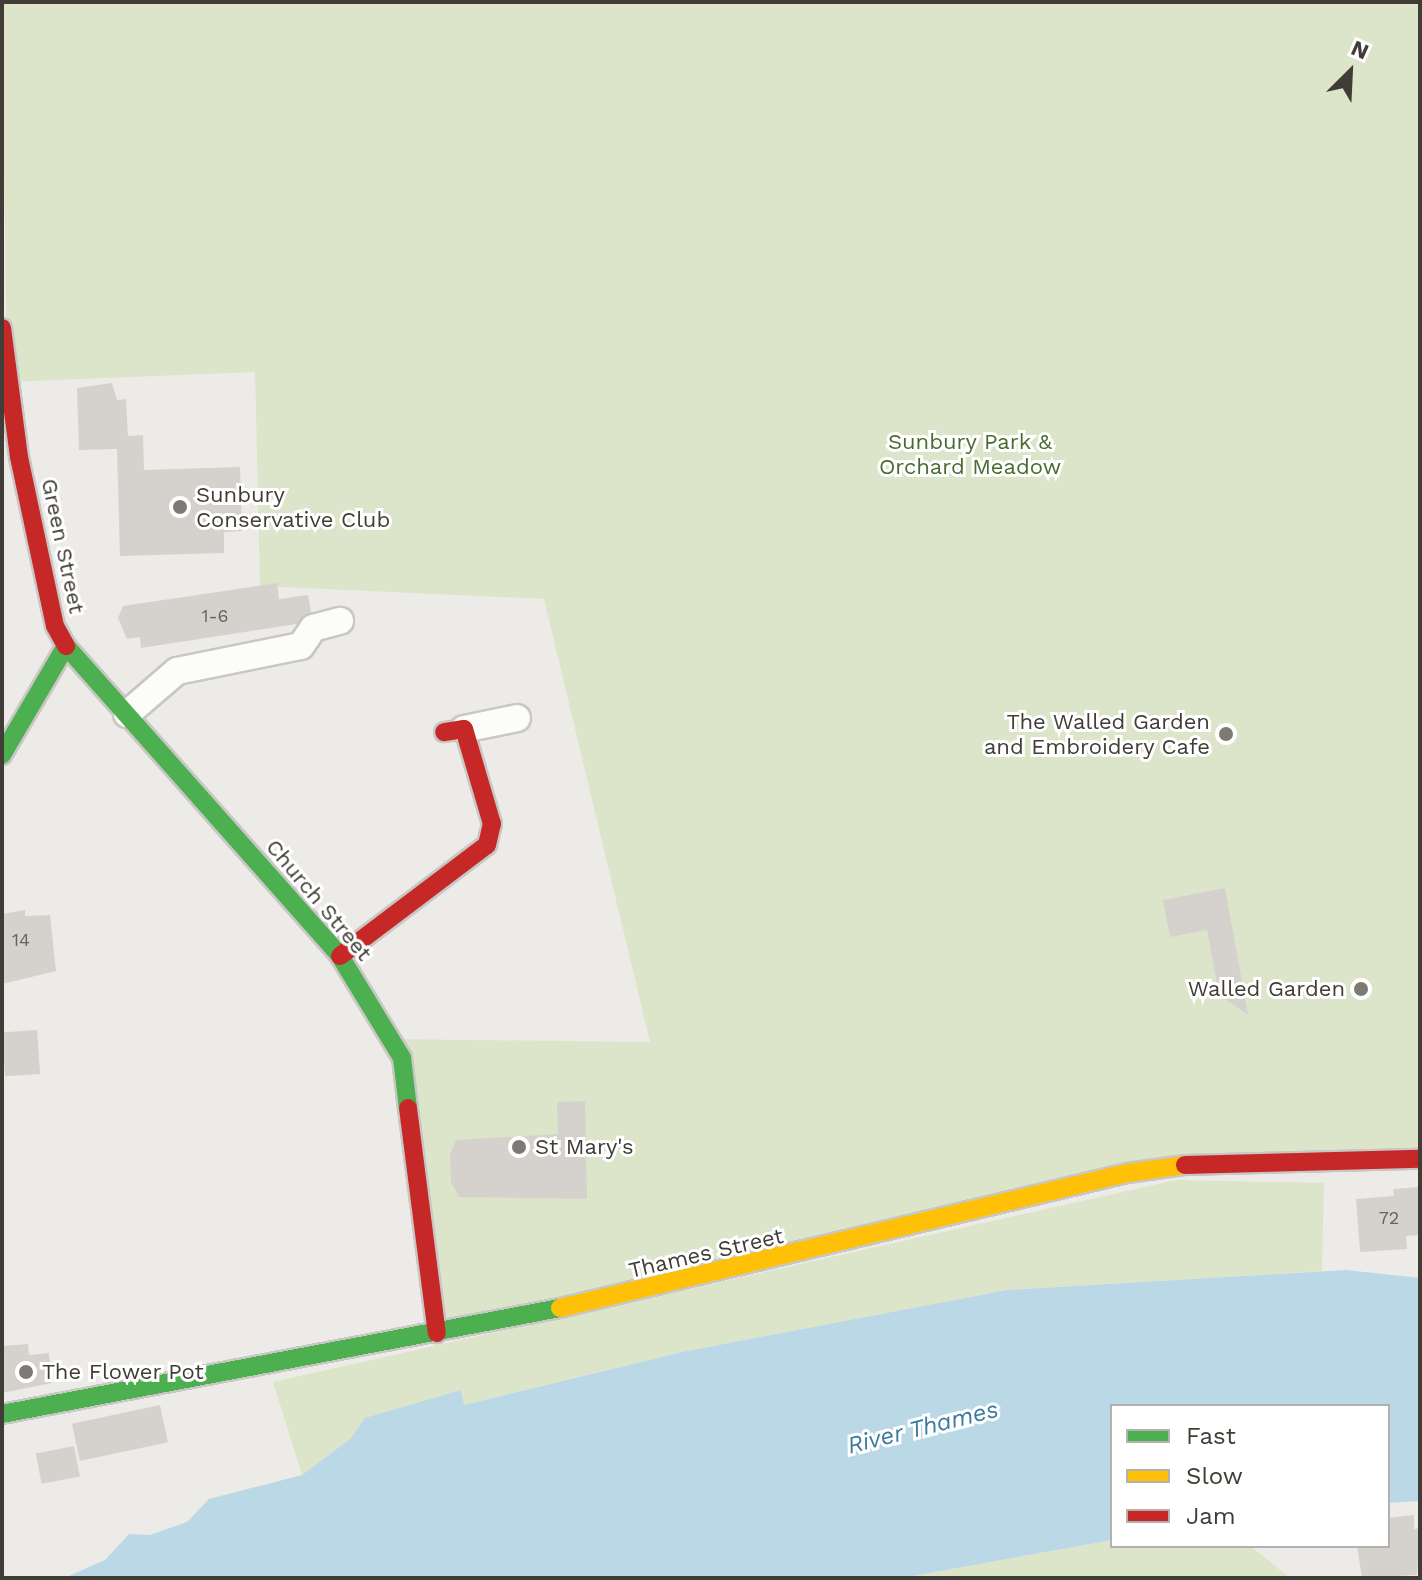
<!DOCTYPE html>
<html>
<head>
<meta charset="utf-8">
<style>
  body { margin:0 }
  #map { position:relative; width:1422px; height:1580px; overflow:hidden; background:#edebe7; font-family:"Work Sans",sans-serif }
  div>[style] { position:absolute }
  .green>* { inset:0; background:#dce5c9 }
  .water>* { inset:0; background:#bbd8e6 }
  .building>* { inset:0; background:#d5d2ce; transform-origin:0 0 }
  .roads { filter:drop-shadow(2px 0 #c9c7c3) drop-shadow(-2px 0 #c9c7c3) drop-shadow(0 2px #c9c7c3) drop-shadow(0 -2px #c9c7c3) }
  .street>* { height:26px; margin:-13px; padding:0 13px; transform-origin:13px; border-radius:13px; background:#fcfcfb }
  .fast>* { height:18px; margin:-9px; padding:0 9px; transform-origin:9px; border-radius:9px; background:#4caf50 }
  .slow>* { height:18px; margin:-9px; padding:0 9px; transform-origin:9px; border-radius:9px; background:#ffc107 }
  .jam>* { height:18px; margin:-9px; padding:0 9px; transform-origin:9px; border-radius:9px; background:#c62828 }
  .dots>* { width:22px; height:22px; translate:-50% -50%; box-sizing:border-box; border:4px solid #fff; border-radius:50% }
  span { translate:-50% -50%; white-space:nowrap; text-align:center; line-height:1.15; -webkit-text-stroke:6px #fff; paint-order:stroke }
  .number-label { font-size:18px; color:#68635d }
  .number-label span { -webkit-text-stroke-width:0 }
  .park-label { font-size:22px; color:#4a6b30 }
  .poi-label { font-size:22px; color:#413c35 }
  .left { translate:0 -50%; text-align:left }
  .right { translate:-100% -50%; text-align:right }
  .street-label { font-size:22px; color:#413c35 }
  .water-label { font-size:24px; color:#3b7ba0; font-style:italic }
  .frame { position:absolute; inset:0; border:4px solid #413c35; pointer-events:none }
  .legend { position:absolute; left:1110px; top:1404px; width:280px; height:144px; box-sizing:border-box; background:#fff; border:2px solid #b3b1ae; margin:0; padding:10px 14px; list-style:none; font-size:24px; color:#413c35 }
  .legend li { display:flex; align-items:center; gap:16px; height:40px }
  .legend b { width:40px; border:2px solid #b3b1ae }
  .north { position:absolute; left:1310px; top:32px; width:80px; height:80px; -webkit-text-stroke:6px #fff; paint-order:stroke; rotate:24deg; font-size:22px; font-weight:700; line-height:32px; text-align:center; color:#413c35 }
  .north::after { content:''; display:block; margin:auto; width:28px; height:36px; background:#413c35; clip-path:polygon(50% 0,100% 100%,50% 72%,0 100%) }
</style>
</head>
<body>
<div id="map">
  <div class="green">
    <i style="clip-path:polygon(2px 2px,1420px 2px,1420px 1159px,1189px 1164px,437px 1333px,391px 1039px,650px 1042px,544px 599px,260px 586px,255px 372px,7px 382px)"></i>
    <i style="clip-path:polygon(1176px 1180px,1324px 1183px,1322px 1271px,1007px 1290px,682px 1352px,463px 1405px,461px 1390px,366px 1418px,350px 1439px,302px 1475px,273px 1382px)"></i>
    <i style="clip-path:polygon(1112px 1540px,1112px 1546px,1250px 1546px,1290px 1578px,902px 1578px)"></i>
  </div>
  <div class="water">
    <i style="clip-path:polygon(1346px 1270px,1420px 1278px,1420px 1501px,1388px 1503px,1388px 1406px,1112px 1406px,1112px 1540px,902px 1578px,64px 1578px,105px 1560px,129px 1534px,150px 1535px,187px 1522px,209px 1499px,302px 1475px,350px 1439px,365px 1418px,461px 1390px,464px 1405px,682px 1352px,1007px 1290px)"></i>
  </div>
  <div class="building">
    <i style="clip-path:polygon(112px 383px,117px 400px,126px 399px,128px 436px,143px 435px,144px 470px,240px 467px,242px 531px,224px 532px,224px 553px,120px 556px,117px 449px,79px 450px,77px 388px)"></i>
    <i style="clip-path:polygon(277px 583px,279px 599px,308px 595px,311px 612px,297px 624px,141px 648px,140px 637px,127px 639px,118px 618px,123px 606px)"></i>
    <i style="clip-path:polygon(1225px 888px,1248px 1015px,1219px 995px,1207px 930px,1170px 937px,1163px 900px)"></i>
    <i style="clip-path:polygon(25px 910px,25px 916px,50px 915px,56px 971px,2px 984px,2px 914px)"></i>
    <i style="left:37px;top:1030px;width:44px;height:35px;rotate:86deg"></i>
    <i style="clip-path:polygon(585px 1101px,587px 1199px,459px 1197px,451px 1182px,450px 1155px,456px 1140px,558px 1134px,557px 1102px)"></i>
    <i style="clip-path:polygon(1420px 1187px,1420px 1235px,1406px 1236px,1407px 1249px,1360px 1252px,1356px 1199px,1394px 1196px,1393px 1189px)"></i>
    <i style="clip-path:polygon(28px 1344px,29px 1355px,49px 1353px,52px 1383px,2px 1393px,2px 1346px)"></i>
    <i style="left:160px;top:1405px;width:38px;height:90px;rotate:78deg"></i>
    <i style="left:74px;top:1446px;width:31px;height:39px;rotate:79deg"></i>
    <i style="clip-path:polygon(1414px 1515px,1414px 1529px,1420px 1528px,1417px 1575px,1362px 1578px,1357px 1546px,1388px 1546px,1388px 1518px)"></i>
  </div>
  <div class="roads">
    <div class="street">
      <i style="left:127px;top:714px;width:66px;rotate:-40.7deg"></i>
      <i style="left:177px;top:671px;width:126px;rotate:-11.4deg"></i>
      <i style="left:301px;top:646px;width:22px;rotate:-56deg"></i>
      <i style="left:313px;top:628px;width:28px;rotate:-15deg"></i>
      <i style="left:464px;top:729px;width:54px;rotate:-11.7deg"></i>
    </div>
    <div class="fast">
      <i style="left:66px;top:646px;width:414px;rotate:48.5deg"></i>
      <i style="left:340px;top:956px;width:119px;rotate:58.7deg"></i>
      <i style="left:402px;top:1058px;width:50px;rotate:83.2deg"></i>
      <i style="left:2px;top:755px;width:126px;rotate:-59.6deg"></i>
      <i style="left:2px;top:1414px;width:568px;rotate:-10.76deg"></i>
    </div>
    <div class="slow">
      <i style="left:560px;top:1308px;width:583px;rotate:-13.39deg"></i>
      <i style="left:1127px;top:1173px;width:59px;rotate:-7.9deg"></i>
    </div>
    <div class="jam">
      <i style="left:2px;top:328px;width:130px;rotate:82.5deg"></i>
      <i style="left:19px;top:457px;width:173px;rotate:78deg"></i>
      <i style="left:55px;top:626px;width:23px;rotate:61deg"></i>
      <i style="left:340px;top:956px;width:184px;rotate:-37.1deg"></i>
      <i style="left:487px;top:845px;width:22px;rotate:-77deg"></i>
      <i style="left:492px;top:824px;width:99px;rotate:-106.4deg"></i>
      <i style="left:464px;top:729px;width:20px;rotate:171deg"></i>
      <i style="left:408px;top:1108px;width:227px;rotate:82.7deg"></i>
      <i style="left:1185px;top:1165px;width:235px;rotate:-1.5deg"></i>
    </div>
  </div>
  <div class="dots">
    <i style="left:180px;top:507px;background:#7d7973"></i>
    <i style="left:1226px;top:734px;background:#7d7973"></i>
    <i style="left:1361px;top:989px;background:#7d7973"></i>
    <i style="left:519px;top:1147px;background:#7d7973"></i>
    <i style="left:26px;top:1372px;background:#7d7973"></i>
  </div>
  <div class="number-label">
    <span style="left:215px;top:616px">1-6</span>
    <span style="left:21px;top:940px">14</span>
    <span style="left:1389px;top:1218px">72</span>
  </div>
  <div class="park-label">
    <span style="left:970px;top:454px">Sunbury Park &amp;<br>Orchard Meadow</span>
  </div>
  <div class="poi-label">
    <span class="left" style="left:196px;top:507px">Sunbury<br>Conservative Club</span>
    <span class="right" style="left:1210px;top:734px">The Walled Garden<br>and Embroidery Cafe</span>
    <span class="right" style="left:1345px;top:989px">Walled Garden</span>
    <span class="left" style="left:535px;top:1147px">St Mary's</span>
    <span class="left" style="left:42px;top:1372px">The Flower Pot</span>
  </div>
  <div class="street-label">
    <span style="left:63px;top:546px;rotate:78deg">Green Street</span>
    <span style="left:319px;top:900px;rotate:50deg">Church Street</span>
    <span style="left:706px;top:1253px;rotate:-13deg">Thames Street</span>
  </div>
  <div class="water-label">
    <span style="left:923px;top:1428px;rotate:-14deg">River Thames</span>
  </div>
  <div class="frame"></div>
  <ul class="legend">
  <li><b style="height:10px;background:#4caf50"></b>Fast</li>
  <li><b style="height:10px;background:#ffc107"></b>Slow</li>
  <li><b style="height:10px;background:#c62828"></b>Jam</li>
  </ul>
  <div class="north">N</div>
</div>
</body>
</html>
